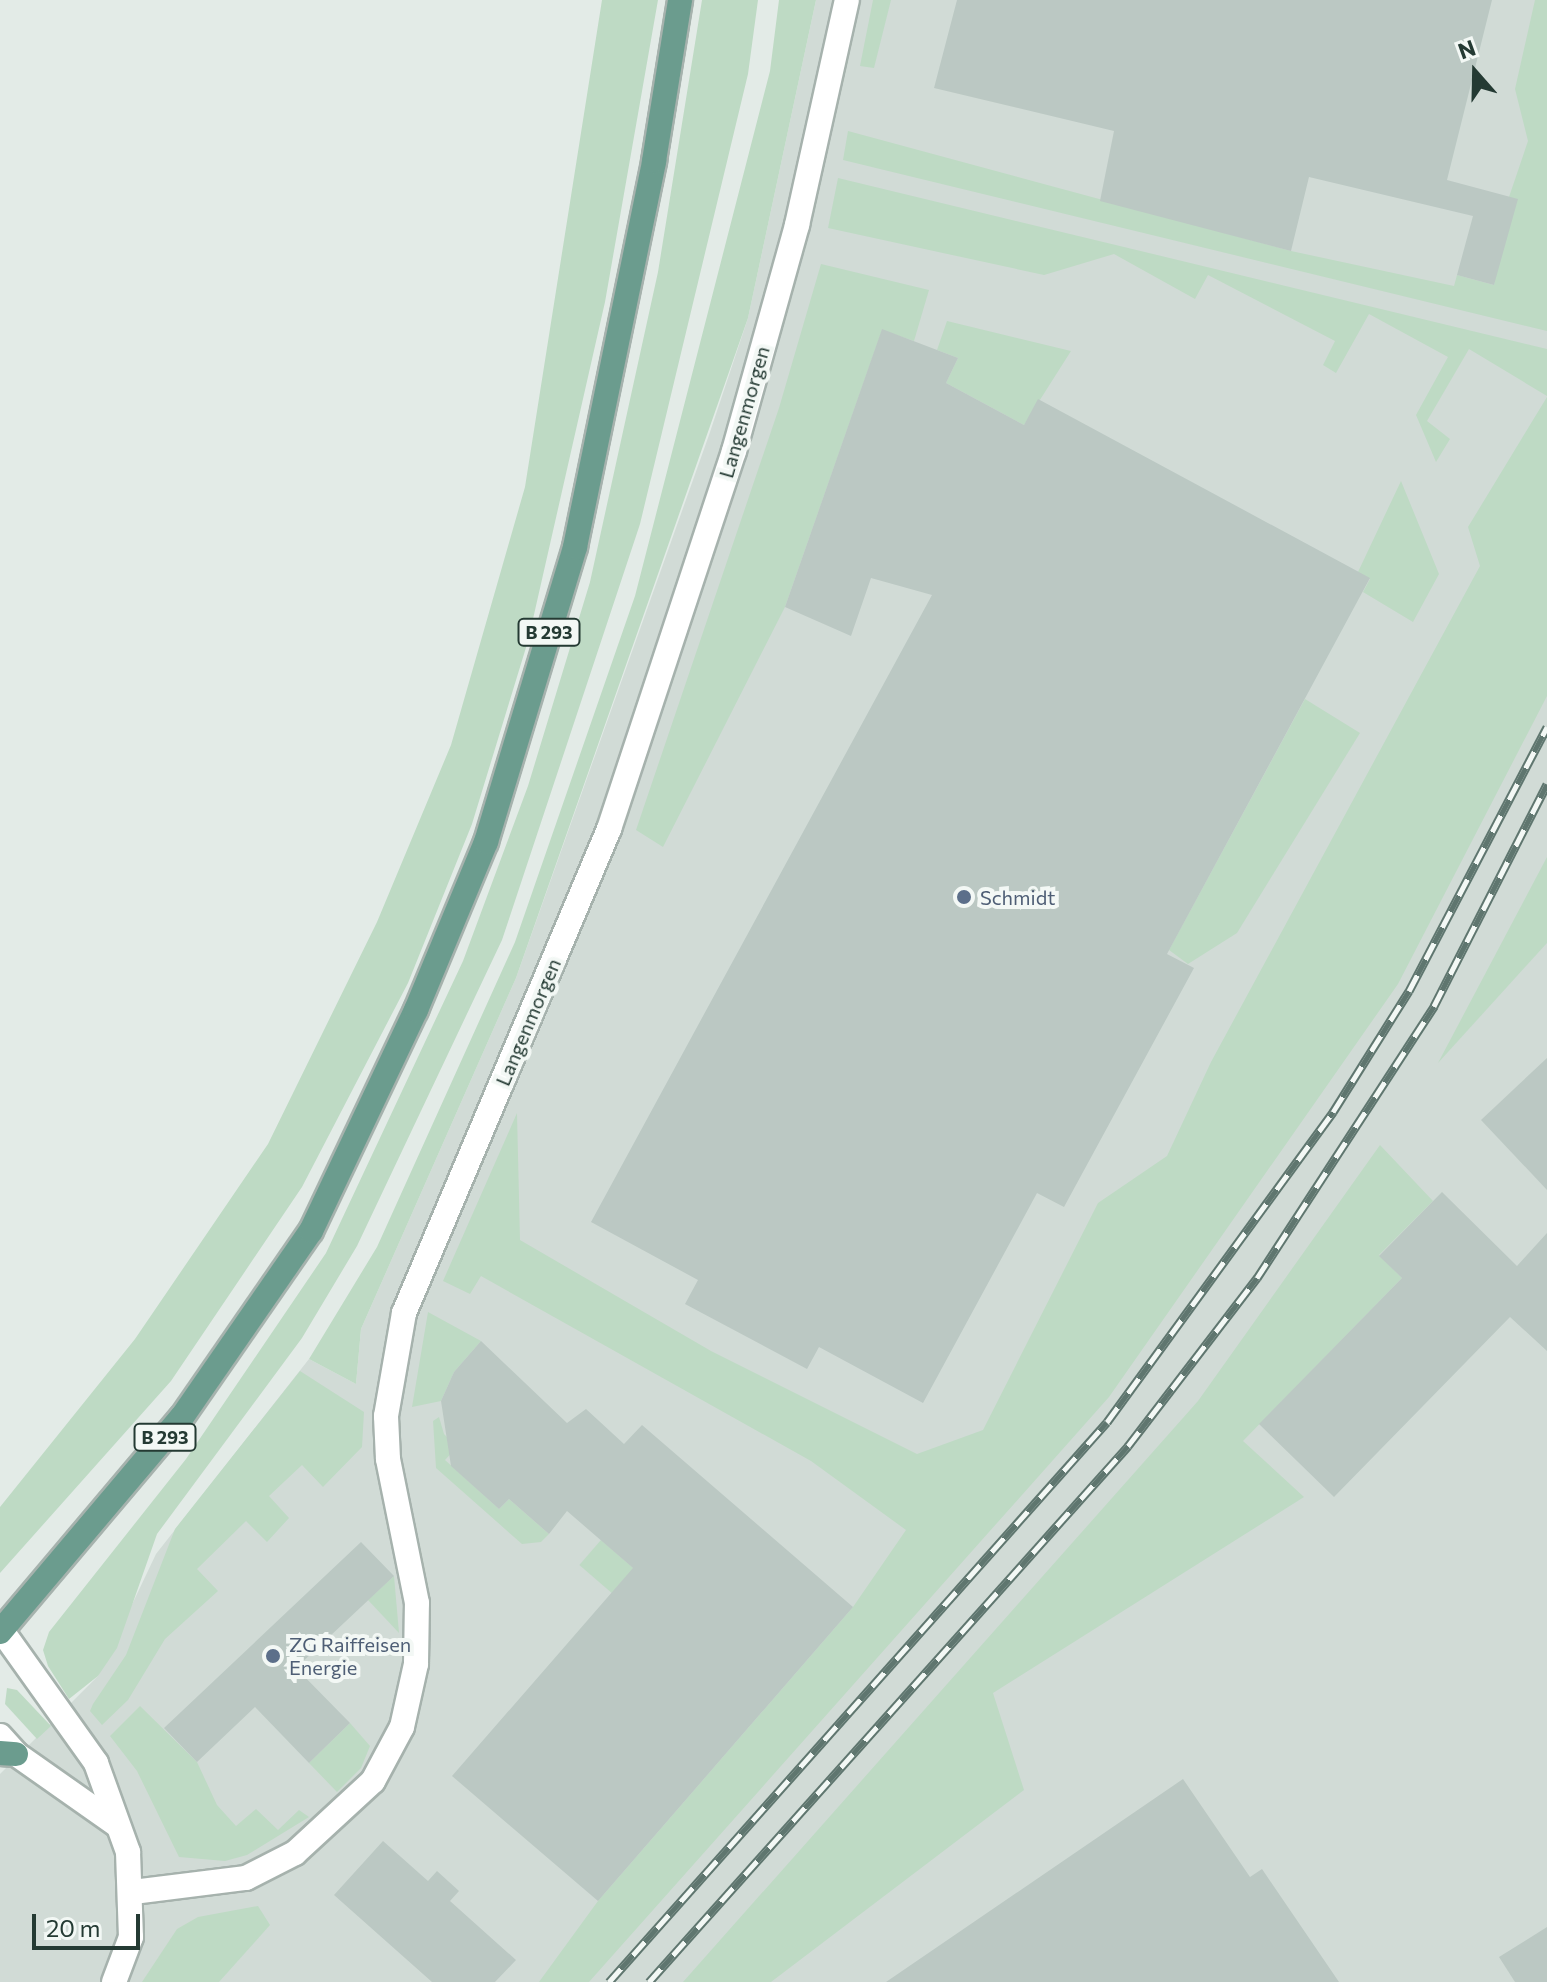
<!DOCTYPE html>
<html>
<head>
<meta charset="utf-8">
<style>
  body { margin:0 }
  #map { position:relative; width:1547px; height:1982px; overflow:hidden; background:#e3ebe7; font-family:Commissioner,sans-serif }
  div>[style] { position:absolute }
  .built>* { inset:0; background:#d1dbd6 }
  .green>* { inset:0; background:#bedac4; transform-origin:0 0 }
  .building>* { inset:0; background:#bbc8c3 }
  .roads { filter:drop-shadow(2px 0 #a6b2ad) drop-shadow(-2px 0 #a6b2ad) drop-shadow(0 2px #a6b2ad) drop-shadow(0 -2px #a6b2ad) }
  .minor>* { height:24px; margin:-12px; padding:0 12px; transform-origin:12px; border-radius:12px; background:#fff }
  .primary>* { height:24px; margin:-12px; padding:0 12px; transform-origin:12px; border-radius:12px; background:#6b9c8e }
  .rail>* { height:9px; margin-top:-4.5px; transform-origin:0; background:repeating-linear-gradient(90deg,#f3f8f5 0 18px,#5f766f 0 36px); box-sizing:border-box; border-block:2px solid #5f766f }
  .dots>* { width:22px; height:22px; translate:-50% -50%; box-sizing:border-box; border:4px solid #f3f8f5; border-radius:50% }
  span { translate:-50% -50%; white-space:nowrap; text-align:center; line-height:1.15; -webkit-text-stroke:8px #f3f8f5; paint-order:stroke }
  .shield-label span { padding:2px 6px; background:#f3f8f5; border:2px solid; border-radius:6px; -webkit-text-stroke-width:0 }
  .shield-label { font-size:18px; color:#243a33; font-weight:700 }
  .street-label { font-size:20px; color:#243a33 }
  .service-label { font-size:20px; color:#4e5e75 }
  .left { translate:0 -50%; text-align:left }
  .north { position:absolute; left:1435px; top:32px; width:80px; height:80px; -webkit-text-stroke:6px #f3f8f5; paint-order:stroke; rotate:340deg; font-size:22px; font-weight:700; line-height:32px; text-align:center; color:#243a33 }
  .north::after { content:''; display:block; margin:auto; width:28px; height:36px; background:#243a33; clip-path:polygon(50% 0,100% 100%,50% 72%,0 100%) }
  .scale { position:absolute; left:32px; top:1914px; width:108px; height:36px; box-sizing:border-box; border:4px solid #243a33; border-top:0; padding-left:10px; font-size:24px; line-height:28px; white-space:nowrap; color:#243a33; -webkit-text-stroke:6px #f3f8f5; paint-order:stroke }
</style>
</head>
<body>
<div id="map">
  <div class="built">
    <i style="clip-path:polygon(816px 0,1547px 0,1547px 1982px,0 1982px,0 1774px,98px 1676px,156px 1554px,309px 1359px,356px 1384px,361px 1329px,516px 978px,709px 435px,748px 318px)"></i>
  </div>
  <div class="green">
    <i style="clip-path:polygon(602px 0,658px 0,605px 302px,528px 641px,472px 824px,408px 983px,302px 1187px,171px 1381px,0 1573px,0 1507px,135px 1339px,268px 1144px,377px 922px,451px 745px,525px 487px)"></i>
    <i style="clip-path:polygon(702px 0,758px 0,748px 74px,640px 524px,502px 940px,357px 1246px,302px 1338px,157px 1534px,117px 1648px,98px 1676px,69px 1699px,48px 1666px,43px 1650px,49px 1632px,186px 1459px,326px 1253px,463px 961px,528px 786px,590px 582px,658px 272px)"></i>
    <i style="clip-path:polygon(779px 0,816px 0,748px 318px,516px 978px,361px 1329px,356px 1384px,309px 1359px,377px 1247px,515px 942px,635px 596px,770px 71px)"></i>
    <i style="clip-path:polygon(873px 0,891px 0,874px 68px,860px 66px)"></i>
    <i style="clip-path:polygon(1535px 0,1547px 0,1547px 331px,843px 160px,848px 131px,1291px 251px,1454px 286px,1457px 275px,1494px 285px,1509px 197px,1528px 141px,1515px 89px)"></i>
    <i style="clip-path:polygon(838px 178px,1547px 349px,1547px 396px,1469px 349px,1427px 421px,1450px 439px,1436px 462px,1416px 415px,1448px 357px,1369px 314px,1336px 373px,1323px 365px,1335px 341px,1208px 275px,1195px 299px,1114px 254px,1044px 275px,828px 228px)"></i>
    <i style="clip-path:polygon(821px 264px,929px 290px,914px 341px,882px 330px,785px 607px,663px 847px,636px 830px,779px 408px)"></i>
    <i style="clip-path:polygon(947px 321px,1071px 351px,1024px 425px,946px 383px,958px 358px,937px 350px)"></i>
    <i style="clip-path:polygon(1547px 397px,1547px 696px,1398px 984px,1109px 1397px,589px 1982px,539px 1982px,598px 1901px,853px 1607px,906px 1530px,811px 1461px,481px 1276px,470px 1294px,443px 1281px,517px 1113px,520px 1240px,711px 1351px,917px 1454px,983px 1430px,1098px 1203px,1167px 1156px,1211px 1062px,1480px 566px,1468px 527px)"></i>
    <i style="clip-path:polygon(1401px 481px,1439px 574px,1413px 622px,1363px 592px,1370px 579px,1358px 572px)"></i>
    <i style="clip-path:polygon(1305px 699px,1360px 733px,1237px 933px,1188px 964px,1169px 950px)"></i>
    <i style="clip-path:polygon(1547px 857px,1547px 943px,1438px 1063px)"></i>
    <i style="clip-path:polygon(1380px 1145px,1433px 1201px,1379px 1255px,1402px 1278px,1243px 1441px,1304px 1497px,993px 1693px,1024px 1790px,771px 1982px,683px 1982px,1198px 1401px)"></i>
    <i style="clip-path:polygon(428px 1312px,481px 1341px,454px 1372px,441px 1401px,412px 1407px)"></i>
    <i style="clip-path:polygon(300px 1371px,364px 1412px,362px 1447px,323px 1487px,302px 1465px,269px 1496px,289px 1518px,267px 1542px,246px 1521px,197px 1569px,218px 1591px,165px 1639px,128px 1700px,102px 1725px,90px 1711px,93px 1704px,126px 1655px,175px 1529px)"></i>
    <i style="clip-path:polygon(439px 1417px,444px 1434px,457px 1447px,445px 1460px,499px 1509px,509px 1499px,549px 1534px,541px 1542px,522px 1544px,436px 1468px,433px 1421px)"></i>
    <i style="left:601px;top:1540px;width:43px;height:33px;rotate:41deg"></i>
    <i style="clip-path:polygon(394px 1576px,399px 1633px,368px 1600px)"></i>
    <i style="clip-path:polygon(7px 1688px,17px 1690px,51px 1726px,37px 1739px,5px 1704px)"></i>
    <i style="clip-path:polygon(140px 1706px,197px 1762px,217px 1805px,236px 1826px,256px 1809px,278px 1830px,299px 1810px,309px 1817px,247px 1855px,225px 1861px,179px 1857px,137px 1771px,110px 1736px)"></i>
    <i style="clip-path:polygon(350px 1723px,370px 1746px,361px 1768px,337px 1792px,309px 1763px)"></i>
    <i style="clip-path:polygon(258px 1906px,270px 1925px,219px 1982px,142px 1982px,177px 1929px,198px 1917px)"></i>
  </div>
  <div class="building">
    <i style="clip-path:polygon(957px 0,1492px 0,1447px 180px,1518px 199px,1494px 285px,1457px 275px,1473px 216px,1309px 177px,1291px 251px,1100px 201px,1114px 131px,934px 88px)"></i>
    <i style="clip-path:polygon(882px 329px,958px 358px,946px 383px,1024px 425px,1038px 399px,1370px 578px,1167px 954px,1194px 968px,1064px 1207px,1037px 1193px,923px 1403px,819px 1347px,807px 1369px,685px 1304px,698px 1280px,591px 1222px,932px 595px,871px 578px,851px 636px,785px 607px)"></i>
    <i style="clip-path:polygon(1547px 1058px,1547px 1190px,1481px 1120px)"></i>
    <i style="clip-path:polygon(1442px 1192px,1517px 1266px,1547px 1233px,1547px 1351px,1510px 1317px,1334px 1497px,1259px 1424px,1402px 1278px,1379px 1256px)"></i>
    <i style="clip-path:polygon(481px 1341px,567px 1423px,586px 1409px,624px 1444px,642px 1425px,853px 1607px,598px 1901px,452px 1776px,633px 1568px,567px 1511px,549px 1534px,509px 1499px,499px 1509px,451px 1466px,441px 1401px,454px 1372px)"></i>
    <i style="clip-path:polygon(361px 1542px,394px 1576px,296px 1668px,350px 1723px,309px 1763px,255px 1707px,197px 1762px,164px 1728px)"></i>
    <i style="clip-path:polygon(1183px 1779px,1250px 1877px,1262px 1869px,1339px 1982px,886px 1982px)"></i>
    <i style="clip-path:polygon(383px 1841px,428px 1881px,437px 1871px,459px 1891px,450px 1901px,516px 1960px,495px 1982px,432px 1982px,334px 1895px)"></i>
    <i style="clip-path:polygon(1547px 1927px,1547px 1982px,1515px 1982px,1499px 1957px)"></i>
  </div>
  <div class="roads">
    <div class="minor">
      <i style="left:2px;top:1631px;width:162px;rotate:54.5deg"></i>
      <i style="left:96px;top:1763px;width:95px;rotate:70.2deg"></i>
      <i style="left:128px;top:1852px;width:85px;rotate:88deg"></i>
      <i style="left:131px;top:1937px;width:48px;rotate:110.7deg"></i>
      <i style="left:0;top:1736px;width:24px;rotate:48deg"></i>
      <i style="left:16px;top:1754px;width:123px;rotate:35.1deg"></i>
      <i style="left:133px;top:1892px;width:114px;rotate:-7.1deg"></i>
      <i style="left:246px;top:1878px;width:55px;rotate:-27deg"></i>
      <i style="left:295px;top:1853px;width:106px;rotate:-42.7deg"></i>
      <i style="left:373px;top:1781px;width:61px;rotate:-61.8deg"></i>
      <i style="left:402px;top:1727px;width:65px;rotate:-77.5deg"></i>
      <i style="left:416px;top:1664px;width:61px;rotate:-89.1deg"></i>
      <i style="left:417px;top:1603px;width:147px;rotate:-101.4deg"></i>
      <i style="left:388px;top:1459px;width:43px;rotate:-92.7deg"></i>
      <i style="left:386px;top:1416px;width:105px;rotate:-80.1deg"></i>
      <i style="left:404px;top:1313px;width:526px;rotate:-67.04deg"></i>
      <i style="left:609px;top:829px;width:398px;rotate:-71.7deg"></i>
      <i style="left:734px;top:451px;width:235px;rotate:-74.4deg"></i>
      <i style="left:797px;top:225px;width:230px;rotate:-77.5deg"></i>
    </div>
    <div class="primary">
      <i style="left:0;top:1632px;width:282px;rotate:-49.8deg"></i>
      <i style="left:182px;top:1417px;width:226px;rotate:-55.3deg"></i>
      <i style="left:311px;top:1231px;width:245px;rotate:-64.6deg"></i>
      <i style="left:416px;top:1010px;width:182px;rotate:-67.4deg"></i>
      <i style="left:486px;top:842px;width:308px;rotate:-73.2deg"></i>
      <i style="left:575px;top:547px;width:394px;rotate:-78.4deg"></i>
      <i style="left:654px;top:161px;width:163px;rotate:-80.8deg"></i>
      <i style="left:0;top:1753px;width:16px;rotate:4deg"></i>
    </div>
  </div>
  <div class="rail">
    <i style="left:609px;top:1982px;width:749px;rotate:-48.35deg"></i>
    <i style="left:1107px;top:1422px;width:384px;rotate:-53.9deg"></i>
    <i style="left:1333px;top:1112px;width:143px;rotate:-57.9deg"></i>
    <i style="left:1409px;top:991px;width:298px;rotate:-62.4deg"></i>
    <i style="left:649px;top:1982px;width:719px;rotate:-48.21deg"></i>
    <i style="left:1128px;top:1446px;width:212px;rotate:-52.5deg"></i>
    <i style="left:1257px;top:1278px;width:325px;rotate:-56.9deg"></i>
    <i style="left:1434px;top:1006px;width:249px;rotate:-63deg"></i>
  </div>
  <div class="dots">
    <i style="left:964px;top:897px;background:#5c6f8a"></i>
    <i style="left:273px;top:1656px;background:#5c6f8a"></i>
  </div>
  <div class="shield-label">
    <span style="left:549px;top:632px">B 293</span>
    <span style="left:165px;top:1437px">B 293</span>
  </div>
  <div class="street-label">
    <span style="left:744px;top:412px;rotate:-74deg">Langenmorgen</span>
    <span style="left:528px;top:1022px;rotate:-67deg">Langenmorgen</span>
  </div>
  <div class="service-label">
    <span class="left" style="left:980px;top:897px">Schmidt</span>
    <span class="left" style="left:289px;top:1656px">ZG Raiffeisen<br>Energie</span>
  </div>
  <div class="north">N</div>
  <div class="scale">20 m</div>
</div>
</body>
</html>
